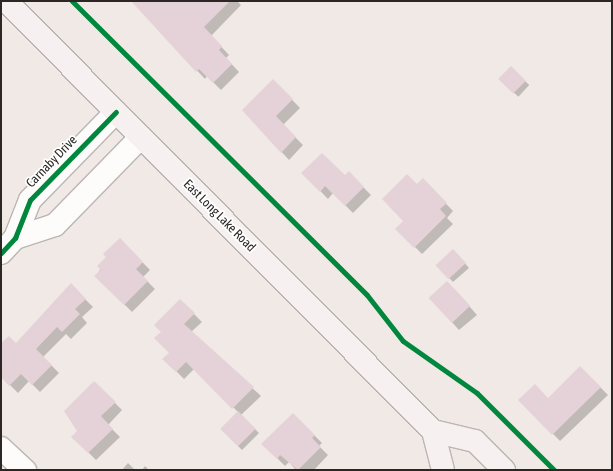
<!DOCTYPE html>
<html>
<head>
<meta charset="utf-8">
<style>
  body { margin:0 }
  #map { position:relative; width:613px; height:471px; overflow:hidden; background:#f1e9e5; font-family:"Asap Condensed",sans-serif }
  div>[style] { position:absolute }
  .shadow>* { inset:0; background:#0003; transform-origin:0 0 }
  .building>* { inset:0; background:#e4d2d8; transform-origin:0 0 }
  .roads { filter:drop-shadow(1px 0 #bcb6b2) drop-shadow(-1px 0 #bcb6b2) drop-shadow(0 1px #bcb6b2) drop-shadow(0 -1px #bcb6b2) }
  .minor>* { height:22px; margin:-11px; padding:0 11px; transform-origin:11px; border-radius:11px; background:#fdfcfb }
  .major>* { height:22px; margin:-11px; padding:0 11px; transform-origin:11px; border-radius:11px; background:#f7f0f0 }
  .cycleway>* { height:5px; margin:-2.5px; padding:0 2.5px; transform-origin:2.5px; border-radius:2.5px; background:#00873e }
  span { translate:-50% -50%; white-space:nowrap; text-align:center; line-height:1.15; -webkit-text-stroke:3.5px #fff; paint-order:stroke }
  .street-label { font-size:13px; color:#2c2724 }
  .frame { position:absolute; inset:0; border:2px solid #2c2724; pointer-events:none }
</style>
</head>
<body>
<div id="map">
  <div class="shadow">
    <i style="clip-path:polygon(139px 1px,237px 1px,241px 5px,211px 36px,229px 55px,226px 58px,239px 72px,221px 90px,207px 76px,205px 79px,135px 4px)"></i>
    <i style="left:511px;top:68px;width:25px;height:16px;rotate:43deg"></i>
    <i style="clip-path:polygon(273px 80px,300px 108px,283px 125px,303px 145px,289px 160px,243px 110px)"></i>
    <i style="clip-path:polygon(303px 173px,345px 177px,349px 173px,371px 195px,353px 213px,333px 193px,328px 199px)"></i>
    <i style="clip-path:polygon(423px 180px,453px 211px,447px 218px,453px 224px,422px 254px,397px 229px,405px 221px)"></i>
    <i style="clip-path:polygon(120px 239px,150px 270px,143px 277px,155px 289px,132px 312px,96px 276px)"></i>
    <i style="clip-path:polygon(457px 254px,469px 268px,453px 282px,437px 265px)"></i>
    <i style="clip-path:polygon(71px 285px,93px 307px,82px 317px,87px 323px,71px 339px,66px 334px,43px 357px,59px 373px,40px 392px,29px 381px,18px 393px,1px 376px,1px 345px,16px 345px)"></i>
    <i style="clip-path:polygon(455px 290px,477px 315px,459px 330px,430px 298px)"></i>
    <i style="clip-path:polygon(180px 300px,202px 322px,191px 332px,261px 396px,241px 415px,259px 433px,242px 450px,221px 429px,238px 412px,194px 369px,184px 379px,164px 359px,170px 353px,162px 332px)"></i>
    <i style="clip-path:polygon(580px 367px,608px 395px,560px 441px,520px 400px,548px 399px)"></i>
    <i style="clip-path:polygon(94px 382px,122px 410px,108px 425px,120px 437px,96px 460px,73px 437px,78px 431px)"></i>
    <i style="clip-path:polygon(293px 414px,322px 443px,319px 446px,328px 455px,314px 470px,296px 470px,289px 462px,285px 466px,263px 444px)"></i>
    <i style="clip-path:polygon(128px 463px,135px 470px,122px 470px)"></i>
    <i style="clip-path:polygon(145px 466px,149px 470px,142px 470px)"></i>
  </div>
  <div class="building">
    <i style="clip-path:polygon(131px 1px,230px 1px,204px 27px,222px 46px,219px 50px,232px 64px,213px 83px,199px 69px,196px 72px)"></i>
    <i style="left:511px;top:66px;width:21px;height:18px;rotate:45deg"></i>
    <i style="clip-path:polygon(273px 79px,293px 99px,276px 116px,296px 137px,281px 153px,242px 110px)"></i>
    <i style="clip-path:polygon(322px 153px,345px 175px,349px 171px,364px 187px,345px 206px,325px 186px,320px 192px,301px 173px)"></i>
    <i style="clip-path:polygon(407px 174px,417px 184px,423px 178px,447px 203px,440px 209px,446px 216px,414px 248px,395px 229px,403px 221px,382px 199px)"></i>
    <i style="clip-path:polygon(120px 238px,143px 262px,136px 269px,148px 281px,124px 305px,94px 276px,101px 270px,97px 266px,106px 257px,103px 254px)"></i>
    <i style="left:453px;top:249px;width:19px;height:24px;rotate:47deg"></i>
    <i style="left:447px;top:281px;width:34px;height:25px;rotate:47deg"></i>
    <i style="clip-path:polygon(71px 283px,86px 299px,75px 309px,80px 314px,62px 332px,57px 327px,36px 349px,52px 365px,32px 385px,21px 374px,9px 386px,1px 377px,1px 343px,9px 336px,16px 343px)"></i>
    <i style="clip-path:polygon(180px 299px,195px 313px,184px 324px,254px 387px,232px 409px,186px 362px,176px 372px,162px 359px,169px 353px,154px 338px,161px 332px,154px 325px)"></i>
    <i style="clip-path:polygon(580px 366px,601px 387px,552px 435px,518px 400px,535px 384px,548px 398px)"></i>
    <i style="clip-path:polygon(94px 381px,116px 402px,101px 416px,113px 429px,88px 453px,71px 437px,77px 431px,64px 411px)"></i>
    <i style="left:238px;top:411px;width:25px;height:25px;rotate:45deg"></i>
    <i style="clip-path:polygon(293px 413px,315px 435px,312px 438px,321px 447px,298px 470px,280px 455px,277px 459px,261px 444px)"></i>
  </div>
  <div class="roads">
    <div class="minor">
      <i style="left:15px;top:238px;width:42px;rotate:-18deg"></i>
      <i style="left:55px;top:225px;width:123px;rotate:-45.7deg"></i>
      <i style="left:1px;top:253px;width:21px;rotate:-47deg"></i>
      <i style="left:15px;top:238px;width:41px;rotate:-68.5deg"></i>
      <i style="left:30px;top:200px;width:123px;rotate:-45.7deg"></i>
      <i style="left:1px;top:448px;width:33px;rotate:43deg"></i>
    </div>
    <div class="major">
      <i style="left:6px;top:1px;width:606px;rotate:45.2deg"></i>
      <i style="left:433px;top:431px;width:40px;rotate:75.6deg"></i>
      <i style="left:433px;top:431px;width:43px;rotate:13.4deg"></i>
      <i style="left:475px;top:441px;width:41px;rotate:45deg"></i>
    </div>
  </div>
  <div class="cycleway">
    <i style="left:72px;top:1px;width:416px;rotate:44.9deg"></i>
    <i style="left:367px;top:295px;width:58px;rotate:52deg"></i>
    <i style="left:403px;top:341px;width:90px;rotate:35.1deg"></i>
    <i style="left:477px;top:393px;width:109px;rotate:45deg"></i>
    <i style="left:1px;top:253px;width:21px;rotate:-47deg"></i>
    <i style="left:15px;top:238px;width:41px;rotate:-68.5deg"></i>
    <i style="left:30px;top:200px;width:123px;rotate:-45.7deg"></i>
  </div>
  <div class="street-label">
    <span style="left:52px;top:162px;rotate:-46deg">Carnaby Drive</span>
    <span style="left:219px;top:216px;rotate:45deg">East Long Lake Road</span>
  </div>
  <div class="frame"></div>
</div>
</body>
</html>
